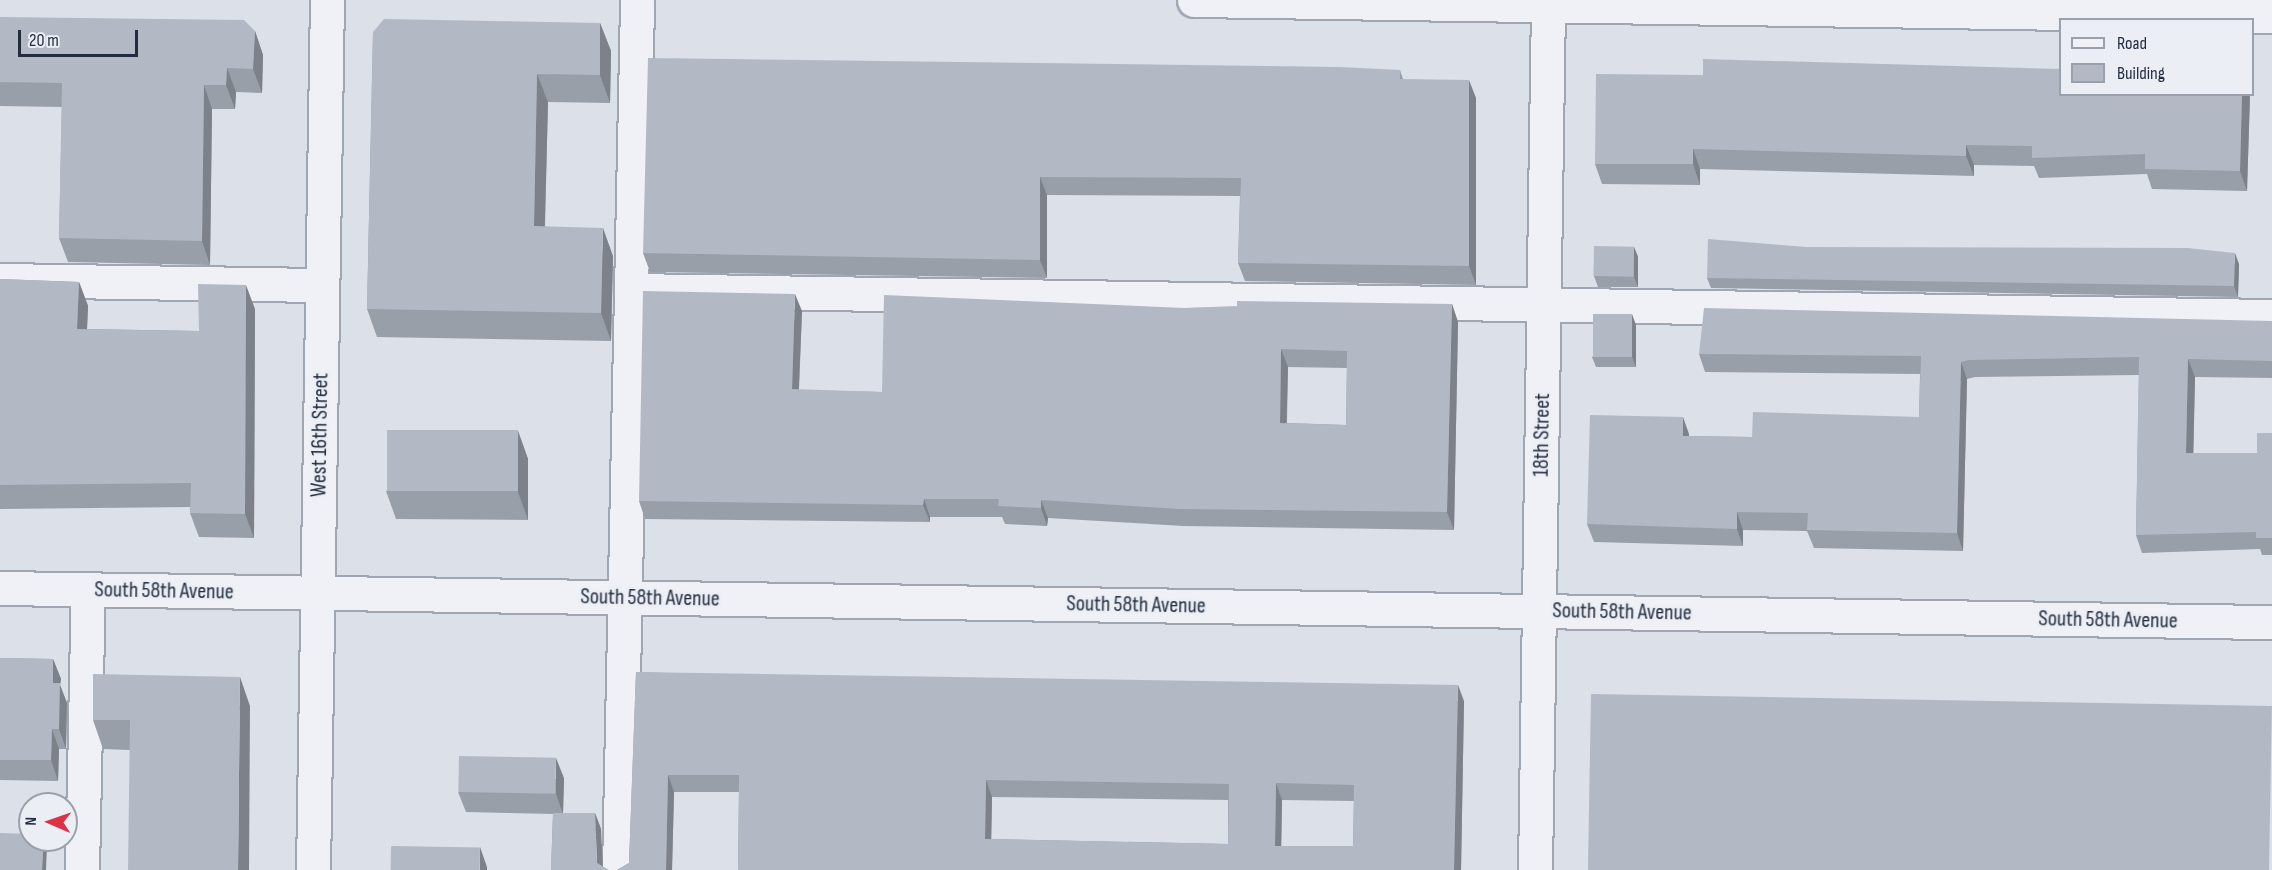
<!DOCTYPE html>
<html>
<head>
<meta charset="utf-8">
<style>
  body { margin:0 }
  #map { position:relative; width:2272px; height:870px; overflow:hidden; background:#dce0e8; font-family:"Sofia Sans Condensed",sans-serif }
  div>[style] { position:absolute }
  .roads { filter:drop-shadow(2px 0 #a1a7b2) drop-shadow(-2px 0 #a1a7b2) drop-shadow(0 2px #a1a7b2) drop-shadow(0 -2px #a1a7b2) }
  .minor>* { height:33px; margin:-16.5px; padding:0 16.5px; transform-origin:16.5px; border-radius:16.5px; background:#eff1f6 }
  .wall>* { inset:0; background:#999fa9 }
  .shaded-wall>* { inset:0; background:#7d828a }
  .building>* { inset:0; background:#b2b9c5; transform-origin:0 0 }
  span { translate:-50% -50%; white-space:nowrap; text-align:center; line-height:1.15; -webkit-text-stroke:5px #ebeff5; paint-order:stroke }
  .street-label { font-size:22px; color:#242d3f }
  .legend { position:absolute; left:2059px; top:18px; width:195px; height:78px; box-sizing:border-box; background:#ebeff5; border:2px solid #9ba1ac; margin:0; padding:8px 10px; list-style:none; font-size:18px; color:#242d3f }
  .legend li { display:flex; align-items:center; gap:12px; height:30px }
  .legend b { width:30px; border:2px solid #9ba1ac }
  .north { position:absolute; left:18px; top:792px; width:60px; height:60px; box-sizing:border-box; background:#ebeff5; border:2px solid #9ba1ac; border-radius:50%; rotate:272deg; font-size:16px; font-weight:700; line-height:24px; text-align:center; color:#242d3f }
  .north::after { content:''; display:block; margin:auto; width:21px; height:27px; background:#db3246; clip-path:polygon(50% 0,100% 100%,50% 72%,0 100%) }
  .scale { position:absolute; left:18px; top:30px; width:120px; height:27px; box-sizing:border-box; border:3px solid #242d3f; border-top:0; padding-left:8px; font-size:18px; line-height:21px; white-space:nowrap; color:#242d3f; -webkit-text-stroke:4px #ebeff5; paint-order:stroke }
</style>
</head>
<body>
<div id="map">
  <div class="roads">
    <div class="minor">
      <i style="left:1194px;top:0;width:1078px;rotate:0.85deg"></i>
      <i style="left:0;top:280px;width:322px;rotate:0.9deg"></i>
      <i style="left:632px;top:290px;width:1640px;rotate:0.91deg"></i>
      <i style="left:0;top:588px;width:2272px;rotate:0.86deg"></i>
      <i style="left:82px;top:870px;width:281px;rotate:-88.8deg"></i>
      <i style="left:313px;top:870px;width:870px;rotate:-89.08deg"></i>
      <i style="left:619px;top:870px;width:870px;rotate:-88.81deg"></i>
      <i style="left:1535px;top:870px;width:870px;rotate:-89.14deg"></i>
    </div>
  </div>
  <div class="wall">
    <i style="clip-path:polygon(0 17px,255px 31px,263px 55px,262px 93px,236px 92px,235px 109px,212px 109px,210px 265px,68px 262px,59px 238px,62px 107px,0 106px)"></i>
    <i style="clip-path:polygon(600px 23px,611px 51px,610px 103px,548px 102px,545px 226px,613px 256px,611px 341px,377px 337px,367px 309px,373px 32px)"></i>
    <i style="clip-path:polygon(1400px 70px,1403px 79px,1476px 98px,1476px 285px,1245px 281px,1238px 263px,1240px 196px,1047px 195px,1047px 278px,650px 272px,643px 253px)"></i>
    <i style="clip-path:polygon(1703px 75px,2250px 94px,2247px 191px,2152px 189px,2147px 174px,2039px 178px,2034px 166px,1974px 165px,1974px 176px,1700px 169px,1700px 185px,1602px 184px,1595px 164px)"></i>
    <i style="clip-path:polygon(1634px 247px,1638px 257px,1638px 287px,1598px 287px,1594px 276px)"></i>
    <i style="clip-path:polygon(1806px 247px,2239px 264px,2238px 297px,1711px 288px,1707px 278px)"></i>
    <i style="clip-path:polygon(0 279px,79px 282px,88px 306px,87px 329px,199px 331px,255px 309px,254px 538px,199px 537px,190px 513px,190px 507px,0 509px)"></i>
    <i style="clip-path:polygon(evenodd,1452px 304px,1458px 322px,1454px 530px,1184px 526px,1048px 518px,1047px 526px,1005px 524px,1002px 517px,930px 517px,930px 522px,645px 519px,639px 501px,802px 311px,799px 390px,882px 392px,1185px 308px,1452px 304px,1288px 367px,1347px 368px,1346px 425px,1287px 423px,1288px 367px)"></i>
    <i style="clip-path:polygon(2272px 321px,2272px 378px,2195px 377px,2193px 453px,2257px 453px,2272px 433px,2272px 555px,2262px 555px,2260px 549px,2142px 553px,2136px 535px,2139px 375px,1975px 377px,1967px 379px,1963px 551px,1814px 548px,1807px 531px,1743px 530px,1743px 546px,1594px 542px,1587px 524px,1689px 434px,1689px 436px,1752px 437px,1919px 417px,1920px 374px,1705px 372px,1699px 354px)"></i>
    <i style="clip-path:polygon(1636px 325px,1636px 367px,1596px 367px,1592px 357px)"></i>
    <i style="clip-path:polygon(518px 431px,528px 459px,528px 520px,396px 519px,386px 491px)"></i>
    <i style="clip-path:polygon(0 658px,53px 659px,61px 679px,60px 685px,67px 703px,66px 749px,59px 749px,58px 781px,0 780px)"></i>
    <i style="clip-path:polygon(evenodd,636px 672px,1464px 701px,1461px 870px,738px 870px,739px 792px,674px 792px,672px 870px,617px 870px,629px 863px,636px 672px,992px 797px,1228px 800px,1228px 844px,991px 839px,992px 797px,636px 672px,1282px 800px,1354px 801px,1353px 846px,1281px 846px,1282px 800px)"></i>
    <i style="clip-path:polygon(250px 706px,129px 750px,103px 749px,93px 720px)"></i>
    <i style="clip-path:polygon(564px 778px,563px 813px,595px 813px,601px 829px,551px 870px,553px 814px,466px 812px,458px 792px)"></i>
  </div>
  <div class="shaded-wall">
    <i style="clip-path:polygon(600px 23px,611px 51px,610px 103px,600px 75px)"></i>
    <i style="clip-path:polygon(255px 31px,263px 55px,262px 93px,253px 69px)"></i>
    <i style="clip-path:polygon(227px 68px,236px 92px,235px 109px,226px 85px)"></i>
    <i style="clip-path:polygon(537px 74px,548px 102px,544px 254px,534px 226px)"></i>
    <i style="clip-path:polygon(1469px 80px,1476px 98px,1476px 285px,1469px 266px)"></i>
    <i style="clip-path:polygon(204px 85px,212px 109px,210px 265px,202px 241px)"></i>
    <i style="clip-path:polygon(2242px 94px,2250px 94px,2247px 191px,2240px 171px)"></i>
    <i style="clip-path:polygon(1966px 145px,1974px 165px,1974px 176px,1966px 156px)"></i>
    <i style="clip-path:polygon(1693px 149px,1700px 169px,1700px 185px,1693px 164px)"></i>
    <i style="clip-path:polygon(1040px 177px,1047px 195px,1047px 278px,1040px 260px)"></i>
    <i style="clip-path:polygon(603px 228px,613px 256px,611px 341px,601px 313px)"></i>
    <i style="clip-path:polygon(1634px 247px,1638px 257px,1638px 287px,1634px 277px)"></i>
    <i style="clip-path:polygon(2235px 253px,2239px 264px,2238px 297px,2234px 286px)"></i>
    <i style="clip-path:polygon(79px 282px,88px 306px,86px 353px,77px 329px)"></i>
    <i style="clip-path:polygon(246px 285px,255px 309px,254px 538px,245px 514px)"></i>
    <i style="clip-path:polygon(795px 294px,802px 311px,798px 407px,792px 389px)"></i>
    <i style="clip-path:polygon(1452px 304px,1458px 322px,1454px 530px,1447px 512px)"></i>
    <i style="clip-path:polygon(1632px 314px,1636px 325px,1636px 367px,1632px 357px)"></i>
    <i style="clip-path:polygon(1281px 349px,1288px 367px,1286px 441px,1280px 423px)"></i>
    <i style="clip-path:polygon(2188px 359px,2195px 377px,2193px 470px,2186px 453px)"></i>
    <i style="clip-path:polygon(1961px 362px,1967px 379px,1963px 551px,1957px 533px)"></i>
    <i style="clip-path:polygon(1683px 417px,1689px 434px,1689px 453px,1683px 436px)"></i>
    <i style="clip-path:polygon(518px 431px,528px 459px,528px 520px,518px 492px)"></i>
    <i style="clip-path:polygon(924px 499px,930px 517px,930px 522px,923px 505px)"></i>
    <i style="clip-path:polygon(1041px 500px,1048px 518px,1047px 526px,1041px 508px)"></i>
    <i style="clip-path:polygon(1737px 512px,1743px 530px,1743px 546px,1737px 529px)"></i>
    <i style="clip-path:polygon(53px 659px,61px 679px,60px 685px,67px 703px,66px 749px,59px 729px,53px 683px)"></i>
    <i style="clip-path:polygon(240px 677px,250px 706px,249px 870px,238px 870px)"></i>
    <i style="clip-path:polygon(1458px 685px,1464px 701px,1461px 870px,1454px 870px)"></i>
    <i style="clip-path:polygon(52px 729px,59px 749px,58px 781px,51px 760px)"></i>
    <i style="clip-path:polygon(556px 758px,564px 778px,563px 814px,556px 794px)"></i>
    <i style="clip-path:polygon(668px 775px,674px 792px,672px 870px,666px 870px)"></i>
    <i style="clip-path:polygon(986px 780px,992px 797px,991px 855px,985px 839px)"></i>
    <i style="clip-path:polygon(1276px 783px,1282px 800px,1281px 862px,1275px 846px)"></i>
    <i style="clip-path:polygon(595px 813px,601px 829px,603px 870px,597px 863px)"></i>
    <i style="clip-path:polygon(43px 840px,45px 840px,47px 845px,46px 870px,42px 870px)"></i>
    <i style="clip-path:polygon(480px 847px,487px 867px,487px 870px,480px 870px)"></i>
  </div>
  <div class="building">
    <i style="clip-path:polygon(0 17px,244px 20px,255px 31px,253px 69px,227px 68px,226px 85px,204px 85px,202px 241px,59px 238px,62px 83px,0 82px)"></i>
    <i style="clip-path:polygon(384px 19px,600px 23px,600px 75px,537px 74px,534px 226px,603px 228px,601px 313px,367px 309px,373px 32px)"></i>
    <i style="clip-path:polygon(648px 58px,1340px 67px,1400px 70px,1400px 79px,1469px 80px,1469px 266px,1238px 263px,1241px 178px,1040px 177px,1040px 260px,643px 253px)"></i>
    <i style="clip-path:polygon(1703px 59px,2061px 69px,2061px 94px,2242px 94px,2240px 171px,2145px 169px,2145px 154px,2032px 158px,2032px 146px,1966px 145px,1966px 156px,1693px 149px,1693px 164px,1595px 164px,1596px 74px,1703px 75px)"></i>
    <i style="clip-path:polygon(1708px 239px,1806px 247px,2188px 248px,2235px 253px,2234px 286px,1707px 278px)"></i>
    <i style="left:1594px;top:246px;width:40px;height:30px;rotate:1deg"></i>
    <i style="clip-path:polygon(0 279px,79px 282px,77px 329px,199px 331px,198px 284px,246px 285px,245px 514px,190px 513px,191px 483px,0 485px)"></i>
    <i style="clip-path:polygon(evenodd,643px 291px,795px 294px,792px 389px,882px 392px,884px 295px,1185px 308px,1237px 306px,1237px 301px,1452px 304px,1447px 512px,1178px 509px,1041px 500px,1041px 508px,998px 506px,999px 499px,924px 499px,923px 505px,639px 501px,643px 291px,1281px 349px,1347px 351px,1346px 425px,1280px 423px,1281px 349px)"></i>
    <i style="clip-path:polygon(1704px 308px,2272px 321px,2272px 361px,2188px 359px,2186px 453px,2257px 453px,2257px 433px,2272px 433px,2272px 538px,2256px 538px,2256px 532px,2136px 535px,2139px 357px,1969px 360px,1961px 362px,1957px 533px,1807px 530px,1808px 513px,1737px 512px,1737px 529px,1587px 524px,1590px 415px,1683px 417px,1683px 436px,1752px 437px,1753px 412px,1919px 417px,1921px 356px,1699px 354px)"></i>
    <i style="left:1632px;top:314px;width:43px;height:39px;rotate:90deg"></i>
    <i style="left:387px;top:430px;width:131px;height:61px"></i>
    <i style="clip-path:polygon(0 658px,53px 659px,53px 683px,60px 683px,59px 729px,52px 729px,51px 760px,0 760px)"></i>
    <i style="clip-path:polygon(evenodd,636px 672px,1458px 685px,1454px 870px,738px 870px,739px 775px,668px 775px,666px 870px,617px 870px,629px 863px,636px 672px,986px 780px,1229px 784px,1228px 844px,985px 839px,986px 780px,636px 672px,1276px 783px,1354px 785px,1353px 846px,1275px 846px,1276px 783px)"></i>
    <i style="clip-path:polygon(93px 674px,240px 677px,238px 870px,128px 870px,130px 720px,93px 720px)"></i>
    <i style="left:1591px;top:694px;width:681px;height:176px;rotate:1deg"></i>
    <i style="left:459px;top:756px;width:97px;height:36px;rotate:1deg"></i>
    <i style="clip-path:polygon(553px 813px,595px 813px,597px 863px,609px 870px,551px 870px)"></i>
    <i style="clip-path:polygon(0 833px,30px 834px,30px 840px,43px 840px,42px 870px,0 870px)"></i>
    <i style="left:391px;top:846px;width:89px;height:24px;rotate:1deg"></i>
  </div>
  <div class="street-label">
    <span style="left:320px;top:435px;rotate:-89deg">West 16th Street</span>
    <span style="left:1542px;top:435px;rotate:-89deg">18th Street</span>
    <span style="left:164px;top:591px;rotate:1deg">South 58th Avenue</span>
    <span style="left:650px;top:598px;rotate:1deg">South 58th Avenue</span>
    <span style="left:1136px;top:605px;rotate:1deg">South 58th Avenue</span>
    <span style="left:1622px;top:612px;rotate:1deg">South 58th Avenue</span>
    <span style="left:2108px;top:620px;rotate:1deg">South 58th Avenue</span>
  </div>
  <ul class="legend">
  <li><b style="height:8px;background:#eff1f6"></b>Road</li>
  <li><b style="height:16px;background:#b2b9c5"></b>Building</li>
  </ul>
  <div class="north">N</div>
  <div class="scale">20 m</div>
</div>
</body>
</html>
